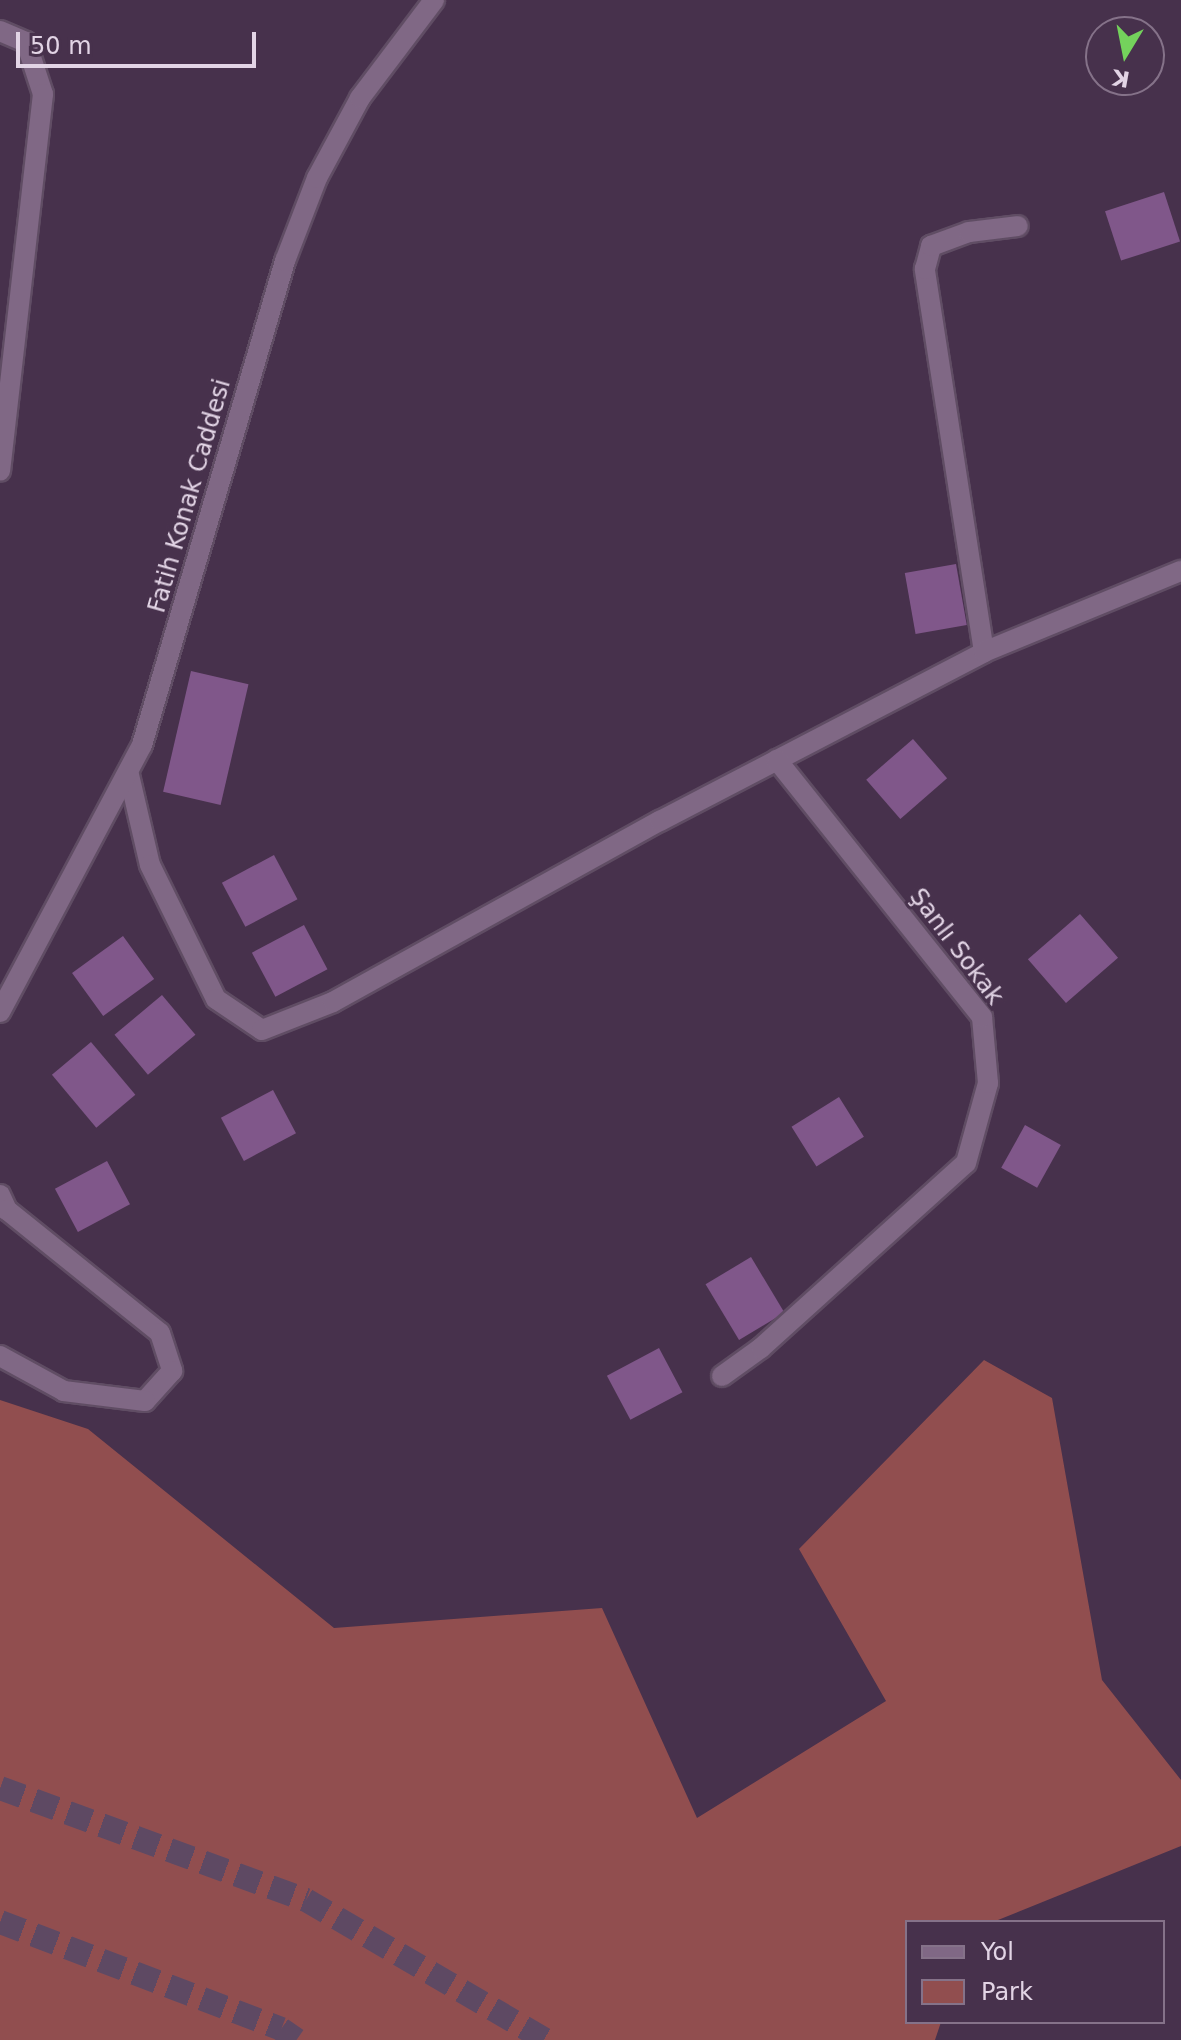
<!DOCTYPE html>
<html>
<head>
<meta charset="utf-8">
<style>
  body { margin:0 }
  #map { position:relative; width:1181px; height:2040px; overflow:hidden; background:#47314c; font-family:"DejaVu Sans",sans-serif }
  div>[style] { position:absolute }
  .green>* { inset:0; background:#914e4f }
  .building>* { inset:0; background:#80578a; transform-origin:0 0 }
  .highway-tunnel>* { height:24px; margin-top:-12px; transform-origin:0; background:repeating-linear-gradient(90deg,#5e4963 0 24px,transparent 0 36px) }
  .roads { filter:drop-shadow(2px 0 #604d64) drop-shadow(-2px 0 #604d64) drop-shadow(0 2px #604d64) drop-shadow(0 -2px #604d64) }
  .street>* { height:20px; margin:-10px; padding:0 10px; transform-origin:10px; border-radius:10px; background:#806885 }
  .secondary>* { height:20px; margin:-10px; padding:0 10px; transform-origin:10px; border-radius:10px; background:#806885 }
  span { translate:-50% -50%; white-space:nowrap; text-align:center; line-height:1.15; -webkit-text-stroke:6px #47314c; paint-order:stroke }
  .street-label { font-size:24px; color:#e2d4e5 }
  .legend { position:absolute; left:905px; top:1920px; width:260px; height:104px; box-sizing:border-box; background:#47314c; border:2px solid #857289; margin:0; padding:10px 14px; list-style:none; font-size:24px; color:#e2d4e5 }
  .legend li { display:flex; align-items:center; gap:16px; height:40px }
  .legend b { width:40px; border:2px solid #857289 }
  .north { position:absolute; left:1085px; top:16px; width:80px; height:80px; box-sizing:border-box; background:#47314c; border:2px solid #857289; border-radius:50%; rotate:190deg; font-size:22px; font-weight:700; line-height:32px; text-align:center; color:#e2d4e5 }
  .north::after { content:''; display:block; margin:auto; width:28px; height:36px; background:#74d25c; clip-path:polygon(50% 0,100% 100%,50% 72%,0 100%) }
  .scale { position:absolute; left:16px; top:32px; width:240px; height:36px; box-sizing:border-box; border:4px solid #e2d4e5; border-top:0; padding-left:10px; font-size:24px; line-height:28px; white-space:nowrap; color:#e2d4e5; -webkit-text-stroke:6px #47314c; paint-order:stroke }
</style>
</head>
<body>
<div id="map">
  <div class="green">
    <i style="clip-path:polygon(984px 1360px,1052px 1398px,1102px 1680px,1181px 1780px,1181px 1846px,993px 1922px,907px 1922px,907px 2022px,941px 2022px,935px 2040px,0 2040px,0 1400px,88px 1429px,334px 1628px,602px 1608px,697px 1818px,886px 1701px,799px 1549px)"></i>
  </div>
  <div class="building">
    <i style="left:1164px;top:192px;width:52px;height:62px;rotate:72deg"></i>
    <i style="left:956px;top:564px;width:62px;height:52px;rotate:80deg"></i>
    <i style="left:191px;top:671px;width:59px;height:124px;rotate:13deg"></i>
    <i style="left:913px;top:739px;width:52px;height:62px;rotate:49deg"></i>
    <i style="left:274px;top:855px;width:50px;height:59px;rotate:62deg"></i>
    <i style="left:1080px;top:914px;width:58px;height:69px;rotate:49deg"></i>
    <i style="left:304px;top:925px;width:50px;height:59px;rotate:62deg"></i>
    <i style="left:123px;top:936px;width:53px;height:63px;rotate:54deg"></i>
    <i style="left:162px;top:995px;width:52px;height:62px;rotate:50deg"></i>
    <i style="left:91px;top:1042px;width:69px;height:51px;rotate:50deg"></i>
    <i style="left:273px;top:1090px;width:49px;height:59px;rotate:62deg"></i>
    <i style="left:839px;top:1097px;width:47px;height:56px;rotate:58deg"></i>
    <i style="left:1025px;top:1125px;width:41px;height:49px;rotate:29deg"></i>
    <i style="left:107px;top:1161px;width:49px;height:59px;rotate:62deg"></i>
    <i style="left:751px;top:1257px;width:65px;height:53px;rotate:59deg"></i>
    <i style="left:659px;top:1348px;width:50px;height:59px;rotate:62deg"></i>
  </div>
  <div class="highway-tunnel">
    <i style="left:0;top:1788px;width:326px;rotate:20.1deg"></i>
    <i style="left:306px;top:1900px;width:278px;rotate:30.3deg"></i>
    <i style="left:0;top:1922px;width:301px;rotate:20.8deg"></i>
    <i style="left:281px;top:2029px;width:19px;rotate:35deg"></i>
  </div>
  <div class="roads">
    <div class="street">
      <i style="left:984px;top:652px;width:388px;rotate:-98.8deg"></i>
      <i style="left:925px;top:269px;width:24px;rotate:-75deg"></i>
      <i style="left:931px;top:246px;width:40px;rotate:-20.2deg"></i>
      <i style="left:969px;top:232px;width:49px;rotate:-7deg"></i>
      <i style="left:129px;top:775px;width:92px;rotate:76.9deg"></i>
      <i style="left:150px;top:865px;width:149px;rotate:63.8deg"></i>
      <i style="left:216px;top:999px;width:55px;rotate:34deg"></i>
      <i style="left:262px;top:1030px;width:76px;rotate:-21.5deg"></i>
      <i style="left:333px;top:1002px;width:374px;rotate:-29deg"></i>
      <i style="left:660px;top:821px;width:365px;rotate:-27.5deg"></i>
      <i style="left:984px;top:652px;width:213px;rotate:-22.4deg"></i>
      <i style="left:722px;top:1376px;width:48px;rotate:-35.7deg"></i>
      <i style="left:761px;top:1348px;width:276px;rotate:-42.1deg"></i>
      <i style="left:966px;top:1163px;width:83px;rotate:-74.6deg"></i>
      <i style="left:988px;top:1083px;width:66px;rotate:-95.2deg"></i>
      <i style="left:982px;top:1017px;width:329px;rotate:-128.6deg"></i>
    </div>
    <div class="secondary">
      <i style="left:0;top:31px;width:28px;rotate:23deg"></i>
      <i style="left:26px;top:42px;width:55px;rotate:71.9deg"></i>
      <i style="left:43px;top:94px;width:379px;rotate:96.5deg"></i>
      <i style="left:0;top:1012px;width:302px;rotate:-62deg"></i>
      <i style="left:142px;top:745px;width:505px;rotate:-73.54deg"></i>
      <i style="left:285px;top:261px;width:89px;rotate:-68.9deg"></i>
      <i style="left:317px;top:178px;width:91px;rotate:-61.7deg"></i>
      <i style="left:360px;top:98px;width:123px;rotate:-52.9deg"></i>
      <i style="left:0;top:1195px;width:17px;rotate:65deg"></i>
      <i style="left:7px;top:1210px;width:196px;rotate:38.8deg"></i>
      <i style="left:160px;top:1333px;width:40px;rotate:72deg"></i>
      <i style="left:172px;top:1371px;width:40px;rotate:132deg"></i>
      <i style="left:145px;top:1401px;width:82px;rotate:-173deg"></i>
      <i style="left:64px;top:1391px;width:73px;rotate:-151.3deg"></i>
    </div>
  </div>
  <div class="street-label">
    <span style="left:190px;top:496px;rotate:-74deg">Fatih Konak Caddesi</span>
    <span style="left:956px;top:947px;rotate:53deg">Şanlı Sokak</span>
  </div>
  <ul class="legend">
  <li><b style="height:10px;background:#806885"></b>Yol</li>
  <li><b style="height:22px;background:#914e4f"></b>Park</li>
  </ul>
  <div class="north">K</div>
  <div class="scale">50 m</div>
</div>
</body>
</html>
